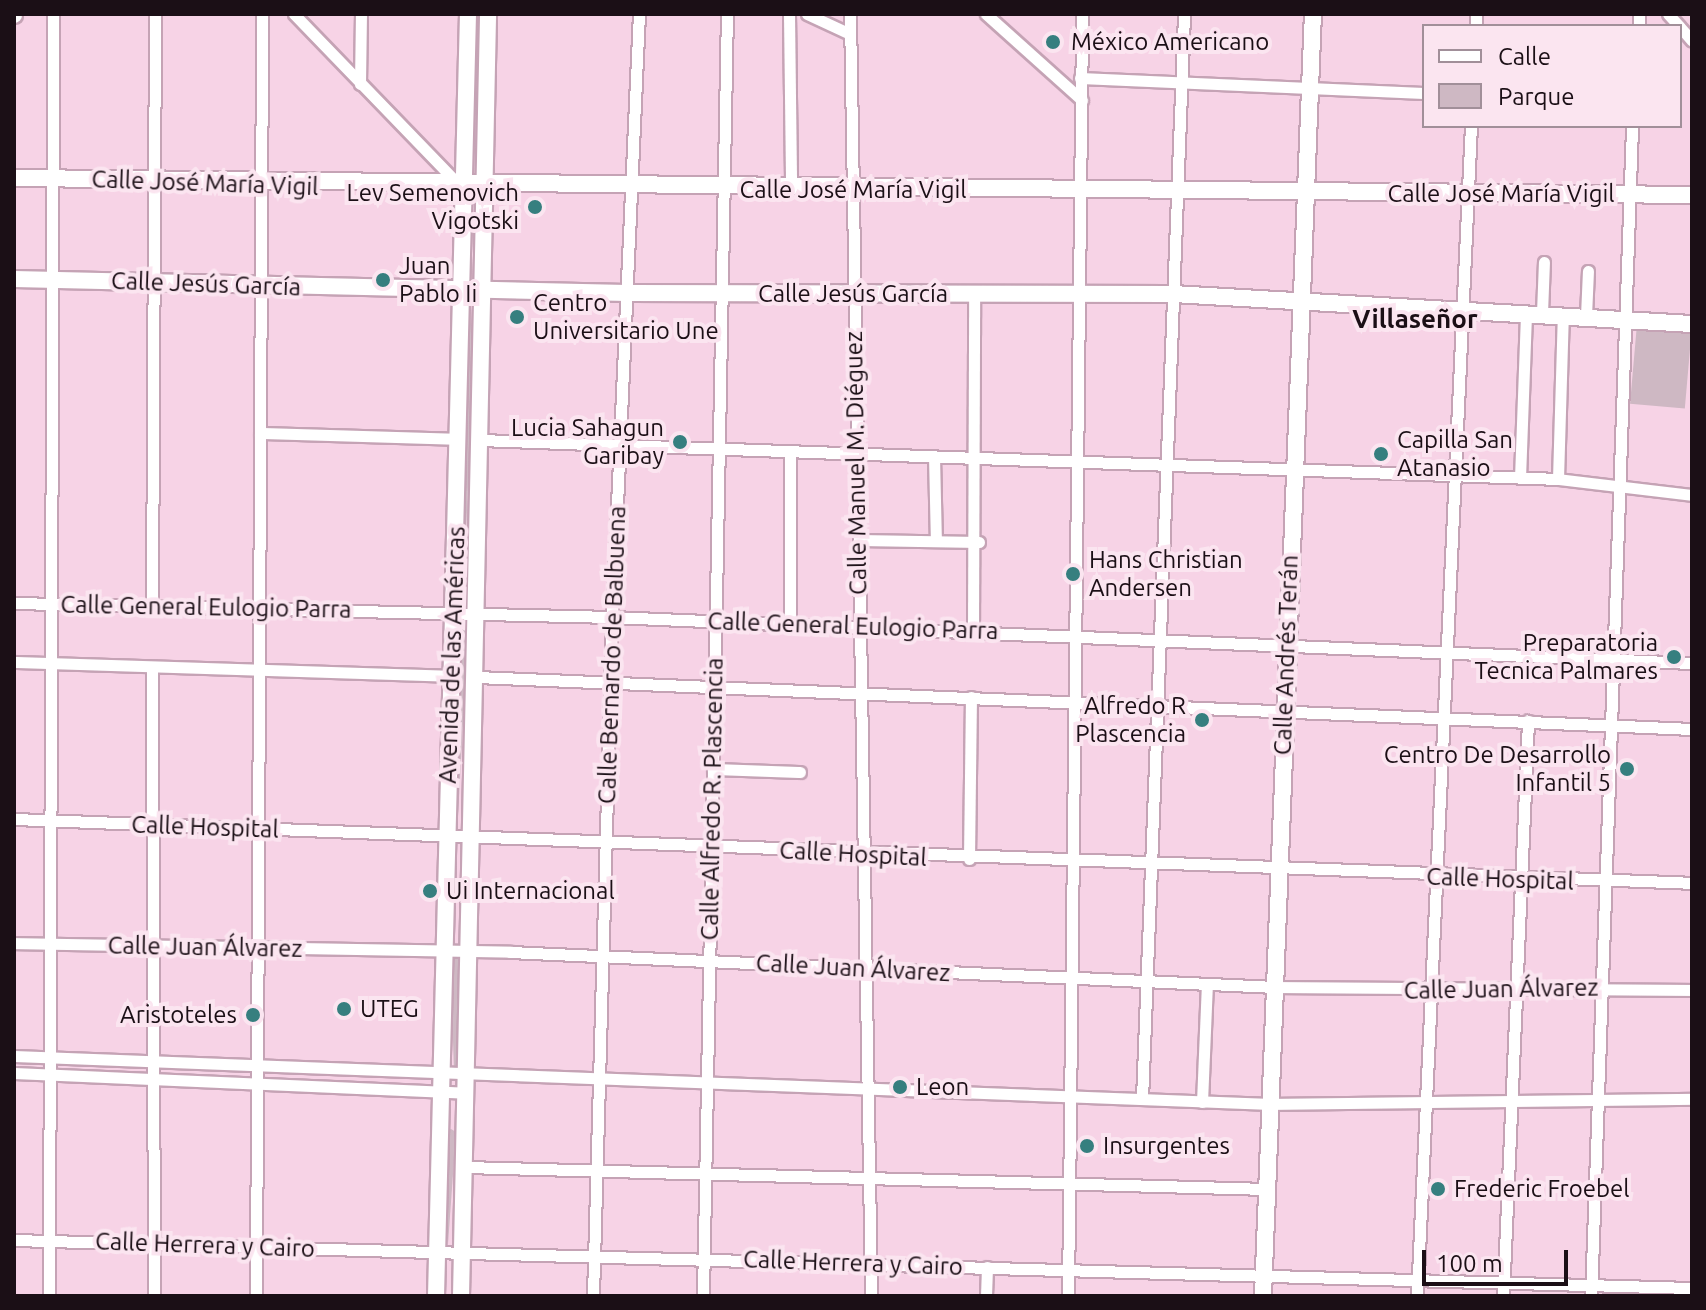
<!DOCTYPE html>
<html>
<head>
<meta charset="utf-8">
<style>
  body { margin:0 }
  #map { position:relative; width:1706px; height:1310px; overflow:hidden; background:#f7d3e6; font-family:Ubuntu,sans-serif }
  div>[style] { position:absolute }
  .green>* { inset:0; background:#ceb8c3; transform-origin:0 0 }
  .roads { filter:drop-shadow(2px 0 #c5a3b5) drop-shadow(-2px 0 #c5a3b5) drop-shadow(0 2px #c5a3b5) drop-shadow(0 -2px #c5a3b5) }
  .street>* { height:11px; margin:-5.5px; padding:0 5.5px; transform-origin:5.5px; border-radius:5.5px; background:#fff }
  .secondary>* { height:16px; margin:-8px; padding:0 8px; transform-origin:8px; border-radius:8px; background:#fff }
  .dots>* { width:22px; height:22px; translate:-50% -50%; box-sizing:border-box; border:4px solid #fbe5f0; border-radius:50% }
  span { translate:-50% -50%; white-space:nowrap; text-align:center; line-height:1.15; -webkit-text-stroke:8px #fbe5f0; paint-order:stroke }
  .poi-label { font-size:24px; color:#1b0f16 }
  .left { translate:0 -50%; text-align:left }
  .right { translate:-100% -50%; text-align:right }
  .street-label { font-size:24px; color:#1b0f16 }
  .neighbourhood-label { font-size:26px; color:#1b0f16; font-weight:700 }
  .frame { position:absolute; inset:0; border:16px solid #1b0f16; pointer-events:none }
  .legend { position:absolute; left:1422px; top:24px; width:260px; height:104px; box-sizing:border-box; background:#fbe5f0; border:2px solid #a18f99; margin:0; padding:10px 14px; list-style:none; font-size:24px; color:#1b0f16 }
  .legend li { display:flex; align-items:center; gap:16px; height:40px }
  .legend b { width:40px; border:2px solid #a18f99 }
  .scale { position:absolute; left:1422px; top:1250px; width:146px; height:36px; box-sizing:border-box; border:4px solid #1b0f16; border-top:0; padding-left:10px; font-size:24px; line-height:28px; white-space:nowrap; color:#1b0f16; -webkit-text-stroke:6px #fbe5f0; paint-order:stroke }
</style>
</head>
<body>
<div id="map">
  <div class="green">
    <i style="clip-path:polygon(468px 300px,474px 349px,463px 602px,457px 595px)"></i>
    <i style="left:1637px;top:324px;width:55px;height:80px;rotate:5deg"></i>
    <i style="clip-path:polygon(464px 626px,468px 632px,457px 834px,458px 632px)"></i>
    <i style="clip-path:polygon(459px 954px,456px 1065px,454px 1070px,450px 955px)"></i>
    <i style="clip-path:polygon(451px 1129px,456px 1132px,448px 1244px,446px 1131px)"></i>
  </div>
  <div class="roads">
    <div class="street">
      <i style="left:294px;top:14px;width:235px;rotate:46deg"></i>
      <i style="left:789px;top:14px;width:175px;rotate:89.3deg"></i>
      <i style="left:807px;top:14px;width:47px;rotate:24.9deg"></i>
      <i style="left:850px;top:14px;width:1282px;rotate:89.06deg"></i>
      <i style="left:986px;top:14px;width:129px;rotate:41.9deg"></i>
      <i style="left:1668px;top:14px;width:16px;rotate:47deg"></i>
      <i style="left:1476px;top:26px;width:12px;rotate:-90deg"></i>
      <i style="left:1639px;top:26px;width:12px;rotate:-90deg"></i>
      <i style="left:1680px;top:27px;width:18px;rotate:49deg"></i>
      <i style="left:1080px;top:78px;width:344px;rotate:2.5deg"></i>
      <i style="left:360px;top:84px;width:70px;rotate:-89.2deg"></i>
      <i style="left:1542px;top:313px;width:51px;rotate:-87.8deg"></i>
      <i style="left:1586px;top:316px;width:45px;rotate:-87.5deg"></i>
      <i style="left:260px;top:433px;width:197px;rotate:1.7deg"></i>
      <i style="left:480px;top:440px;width:1079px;rotate:2.07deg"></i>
      <i style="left:1558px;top:479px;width:135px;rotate:6.8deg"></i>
      <i style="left:934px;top:456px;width:85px;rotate:88.7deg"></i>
      <i style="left:1520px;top:478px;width:166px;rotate:-87.9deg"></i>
      <i style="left:1558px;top:479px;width:165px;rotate:-88.3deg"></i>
      <i style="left:859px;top:540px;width:120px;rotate:1deg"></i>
      <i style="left:14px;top:603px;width:598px;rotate:1.34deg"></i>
      <i style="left:612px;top:617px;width:1081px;rotate:2.44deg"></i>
      <i style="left:152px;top:605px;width:591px;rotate:-89.71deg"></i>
      <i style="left:790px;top:624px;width:173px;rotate:-90deg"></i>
      <i style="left:973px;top:631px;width:336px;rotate:-89.8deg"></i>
      <i style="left:14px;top:662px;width:437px;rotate:1.8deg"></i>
      <i style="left:152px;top:667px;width:629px;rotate:89.82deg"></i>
      <i style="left:477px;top:677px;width:1216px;rotate:2.45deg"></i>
      <i style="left:713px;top:769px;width:87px;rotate:2deg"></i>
      <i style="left:14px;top:819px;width:1679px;rotate:2.18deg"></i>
      <i style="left:969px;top:859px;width:162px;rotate:-89.3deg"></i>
      <i style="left:14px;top:943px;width:496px;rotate:1deg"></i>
      <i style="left:510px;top:952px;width:766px;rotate:2.62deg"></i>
      <i style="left:1275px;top:987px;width:417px;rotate:0.4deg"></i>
      <i style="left:14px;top:1056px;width:1258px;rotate:2.19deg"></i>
      <i style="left:1271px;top:1104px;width:421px;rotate:-0.7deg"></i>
      <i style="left:14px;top:1073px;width:452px;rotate:2.5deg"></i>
      <i style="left:1142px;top:1099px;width:1086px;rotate:-87.78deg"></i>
      <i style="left:1202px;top:1102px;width:118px;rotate:-87.6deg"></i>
      <i style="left:465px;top:1167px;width:802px;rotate:1.57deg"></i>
      <i style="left:14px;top:1240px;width:1679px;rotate:1.64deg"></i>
      <i style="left:49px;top:1296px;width:1282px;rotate:-89.82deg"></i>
      <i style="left:256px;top:1296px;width:1282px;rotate:-89.73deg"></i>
      <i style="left:593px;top:1296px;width:679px;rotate:-88.4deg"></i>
      <i style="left:612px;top:617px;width:604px;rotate:-87.44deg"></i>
      <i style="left:703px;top:1296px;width:1282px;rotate:-88.93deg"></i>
      <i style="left:986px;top:1296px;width:29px;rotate:-88deg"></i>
      <i style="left:1068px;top:1296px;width:1282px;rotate:-89.37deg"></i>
      <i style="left:1417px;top:1296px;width:1171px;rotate:-87.36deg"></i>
      <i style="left:1503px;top:1296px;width:576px;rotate:-87.51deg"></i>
      <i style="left:1591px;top:1296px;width:1171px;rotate:-87.99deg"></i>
    </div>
    <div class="secondary">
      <i style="left:14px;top:15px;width:1px;rotate:-90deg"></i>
      <i style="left:14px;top:178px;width:1678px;rotate:0.58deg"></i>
      <i style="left:14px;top:279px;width:613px;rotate:1.31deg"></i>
      <i style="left:627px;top:293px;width:546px;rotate:0.1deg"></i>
      <i style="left:1173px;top:294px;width:520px;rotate:3.31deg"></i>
      <i style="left:436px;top:1296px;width:1282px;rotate:-88.57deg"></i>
      <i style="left:461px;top:1296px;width:1282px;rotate:-88.79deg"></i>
      <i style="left:1263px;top:1296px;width:1283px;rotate:-87.77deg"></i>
    </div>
  </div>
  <div class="dots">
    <i style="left:1053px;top:42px;background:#367f7f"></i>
    <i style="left:535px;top:207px;background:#367f7f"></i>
    <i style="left:383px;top:280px;background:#367f7f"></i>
    <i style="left:517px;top:317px;background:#367f7f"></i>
    <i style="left:680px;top:442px;background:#367f7f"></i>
    <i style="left:1381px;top:454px;background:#367f7f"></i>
    <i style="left:1073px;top:574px;background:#367f7f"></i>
    <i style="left:1674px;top:657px;background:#367f7f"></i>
    <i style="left:1202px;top:720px;background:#367f7f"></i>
    <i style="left:1627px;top:769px;background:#367f7f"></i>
    <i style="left:430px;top:891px;background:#367f7f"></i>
    <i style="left:344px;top:1009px;background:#367f7f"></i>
    <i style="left:253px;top:1015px;background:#367f7f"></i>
    <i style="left:900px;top:1087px;background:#367f7f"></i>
    <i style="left:1087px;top:1146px;background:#367f7f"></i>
    <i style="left:1438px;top:1189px;background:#367f7f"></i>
  </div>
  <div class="poi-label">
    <span class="left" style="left:1071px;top:42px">México Americano</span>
    <span class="right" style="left:519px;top:207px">Lev Semenovich<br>Vigotski</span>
    <span class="left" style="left:399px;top:280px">Juan<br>Pablo Ii</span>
    <span class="left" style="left:533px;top:317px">Centro<br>Universitario Une</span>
    <span class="right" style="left:664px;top:442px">Lucia Sahagun<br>Garibay</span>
    <span class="left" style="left:1397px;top:454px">Capilla San<br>Atanasio</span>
    <span class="left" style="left:1089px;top:574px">Hans Christian<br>Andersen</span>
    <span class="right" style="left:1658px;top:657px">Preparatoria<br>Tecnica Palmares</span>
    <span class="right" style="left:1186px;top:720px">Alfredo R<br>Plascencia</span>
    <span class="right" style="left:1611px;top:769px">Centro De Desarrollo<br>Infantil 5</span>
    <span class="left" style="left:446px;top:891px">Ui Internacional</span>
    <span class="left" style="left:360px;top:1009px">UTEG</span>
    <span class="right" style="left:237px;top:1015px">Aristoteles</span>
    <span class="left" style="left:916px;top:1087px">Leon</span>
    <span class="left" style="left:1103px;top:1146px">Insurgentes</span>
    <span class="left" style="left:1454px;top:1189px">Frederic Froebel</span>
  </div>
  <div class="street-label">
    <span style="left:205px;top:183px;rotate:2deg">Calle José María Vigil</span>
    <span style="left:853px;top:190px">Calle José María Vigil</span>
    <span style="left:1501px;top:194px">Calle José María Vigil</span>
    <span style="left:206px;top:284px;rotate:2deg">Calle Jesús García</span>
    <span style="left:853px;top:294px">Calle Jesús García</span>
    <span style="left:856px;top:463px;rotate:-91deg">Calle Manuel M. Diéguez</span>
    <span style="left:206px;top:607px;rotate:1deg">Calle General Eulogio Parra</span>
    <span style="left:853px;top:626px;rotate:2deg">Calle General Eulogio Parra</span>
    <span style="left:452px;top:655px;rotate:-88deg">Avenida de las Américas</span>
    <span style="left:612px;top:655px;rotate:-88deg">Calle Bernardo de Balbuena</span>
    <span style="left:1286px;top:655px;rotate:-88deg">Calle Andrés Terán</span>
    <span style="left:712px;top:799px;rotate:-89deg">Calle Alfredo R. Plascencia</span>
    <span style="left:205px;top:827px;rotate:2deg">Calle Hospital</span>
    <span style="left:853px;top:854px;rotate:3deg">Calle Hospital</span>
    <span style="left:1500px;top:879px;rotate:2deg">Calle Hospital</span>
    <span style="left:205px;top:947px;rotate:1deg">Calle Juan Álvarez</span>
    <span style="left:853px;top:968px;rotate:3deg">Calle Juan Álvarez</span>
    <span style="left:1501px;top:989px;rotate:-1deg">Calle Juan Álvarez</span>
    <span style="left:205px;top:1245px;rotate:2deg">Calle Herrera y Cairo</span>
    <span style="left:853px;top:1263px;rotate:2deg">Calle Herrera y Cairo</span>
  </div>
  <div class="neighbourhood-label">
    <span style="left:1415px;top:319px">Villaseñor</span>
  </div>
  <div class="frame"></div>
  <ul class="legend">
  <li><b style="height:10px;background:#fff"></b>Calle</li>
  <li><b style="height:22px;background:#ceb8c3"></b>Parque</li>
  </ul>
  <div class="scale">100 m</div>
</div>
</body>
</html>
